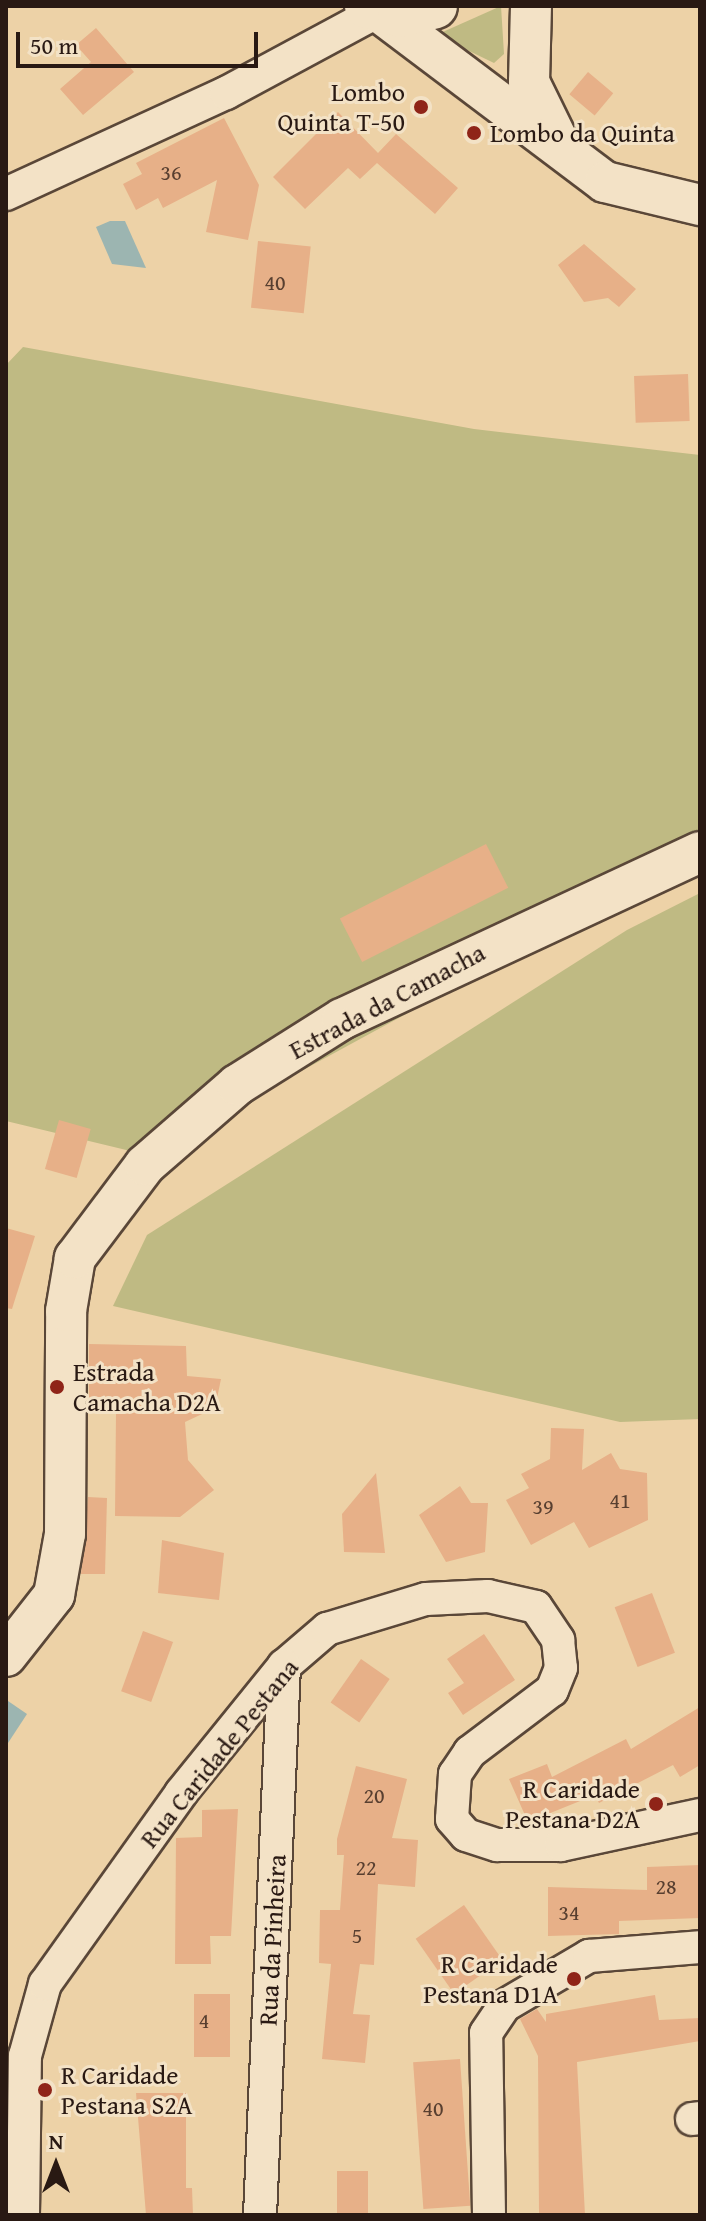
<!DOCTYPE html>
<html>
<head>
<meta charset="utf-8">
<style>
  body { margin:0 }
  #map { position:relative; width:706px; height:2221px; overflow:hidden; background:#edd2a7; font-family:"Gentium Book Plus",serif }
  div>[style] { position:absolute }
  .green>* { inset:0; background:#bfba83 }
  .water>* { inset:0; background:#9cb5b1 }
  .building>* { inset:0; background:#e7b088; transform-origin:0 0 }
  .roads { filter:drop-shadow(2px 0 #5a4738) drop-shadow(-2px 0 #5a4738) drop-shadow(0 2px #5a4738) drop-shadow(0 -2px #5a4738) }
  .minor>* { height:32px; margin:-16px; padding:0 16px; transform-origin:16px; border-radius:16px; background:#f3e2c6 }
  .tertiary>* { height:40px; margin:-20px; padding:0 20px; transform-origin:20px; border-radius:20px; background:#f3e2c6 }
  .secondary>* { height:44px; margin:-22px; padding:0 22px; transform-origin:22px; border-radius:22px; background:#f3e2c6 }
  .dots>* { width:22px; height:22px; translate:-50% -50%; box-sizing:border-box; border:4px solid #f3e2c6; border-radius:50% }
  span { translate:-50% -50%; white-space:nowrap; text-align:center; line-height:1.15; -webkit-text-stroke:6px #f3e2c6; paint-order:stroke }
  .number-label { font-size:22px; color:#583f30 }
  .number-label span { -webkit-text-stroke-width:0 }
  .poi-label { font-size:26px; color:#291913 }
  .right { translate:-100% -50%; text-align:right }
  .left { translate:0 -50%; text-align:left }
  .street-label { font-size:26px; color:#291913 }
  .frame { position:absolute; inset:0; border:8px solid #291913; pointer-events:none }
  .north { position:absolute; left:16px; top:2125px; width:80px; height:80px; -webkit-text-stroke:6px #f3e2c6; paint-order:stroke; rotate:0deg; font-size:22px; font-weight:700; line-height:32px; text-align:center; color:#291913 }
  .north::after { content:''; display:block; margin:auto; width:28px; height:36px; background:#291913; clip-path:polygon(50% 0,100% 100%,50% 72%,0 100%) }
  .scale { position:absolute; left:16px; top:32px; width:242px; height:36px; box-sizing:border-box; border:4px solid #291913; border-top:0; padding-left:10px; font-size:24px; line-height:28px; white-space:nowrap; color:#291913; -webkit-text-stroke:6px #f3e2c6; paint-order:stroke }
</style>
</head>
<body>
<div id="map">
  <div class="green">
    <i style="clip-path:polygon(501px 6px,504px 54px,494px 63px,436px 35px)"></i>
    <i style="clip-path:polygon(23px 347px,474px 429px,700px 455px,700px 854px,147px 1155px,6px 1121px,6px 365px)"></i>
    <i style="clip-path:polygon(700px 893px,700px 1419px,620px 1422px,113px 1306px,147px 1235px,627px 930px)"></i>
  </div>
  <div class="water">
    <i style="clip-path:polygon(110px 221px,125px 221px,146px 268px,112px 264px,96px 227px)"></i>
    <i style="clip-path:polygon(8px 1701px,27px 1714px,6px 1746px,6px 1704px)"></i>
  </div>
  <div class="building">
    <i style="clip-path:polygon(96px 28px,134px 72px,83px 115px,60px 89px,91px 62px,76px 45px)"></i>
    <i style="left:588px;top:72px;width:33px;height:29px;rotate:40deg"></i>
    <i style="clip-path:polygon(338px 112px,378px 153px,396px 134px,458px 188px,435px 214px,377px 163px,360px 179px,348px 168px,305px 209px,273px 177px)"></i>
    <i style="clip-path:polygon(224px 118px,259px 185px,248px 240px,206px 232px,217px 180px,163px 208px,158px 198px,136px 210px,123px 184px,142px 174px,136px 163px)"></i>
    <i style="left:258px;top:241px;width:53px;height:67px;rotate:6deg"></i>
    <i style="clip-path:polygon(584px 244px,636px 289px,619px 307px,608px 298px,584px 302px,558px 265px)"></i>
    <i style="left:688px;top:374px;width:47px;height:54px;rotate:88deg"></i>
    <i style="left:486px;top:844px;width:49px;height:164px;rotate:63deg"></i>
    <i style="left:59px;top:1120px;width:33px;height:51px;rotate:16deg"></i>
    <i style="clip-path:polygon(6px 1228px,35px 1236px,12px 1309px,6px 1308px)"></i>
    <i style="clip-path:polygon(89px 1344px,186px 1346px,187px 1376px,221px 1379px,215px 1408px,185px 1422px,188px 1460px,214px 1490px,180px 1517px,115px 1516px,116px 1412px,89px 1410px)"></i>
    <i style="clip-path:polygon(551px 1428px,584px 1429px,582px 1470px,611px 1453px,620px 1469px,647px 1473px,648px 1520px,589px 1548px,574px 1522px,531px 1545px,506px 1500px,529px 1488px,521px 1474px,550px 1459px)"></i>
    <i style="clip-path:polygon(376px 1473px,385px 1553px,344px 1552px,342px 1514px)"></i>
    <i style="clip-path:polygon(460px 1486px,471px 1503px,488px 1503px,485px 1552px,446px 1562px,419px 1515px)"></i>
    <i style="clip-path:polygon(88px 1497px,107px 1498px,105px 1574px,81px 1574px)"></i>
    <i style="clip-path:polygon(162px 1540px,224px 1553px,219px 1600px,158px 1593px)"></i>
    <i style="left:652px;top:1593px;width:64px;height:40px;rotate:69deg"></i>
    <i style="left:143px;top:1631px;width:32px;height:64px;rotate:20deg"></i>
    <i style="clip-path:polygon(484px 1634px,515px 1680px,463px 1715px,448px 1693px,464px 1683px,447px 1659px)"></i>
    <i style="left:361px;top:1659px;width:35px;height:53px;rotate:35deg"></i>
    <i style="clip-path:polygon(700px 1707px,700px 1765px,680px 1777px,673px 1765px,599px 1803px,595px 1795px,528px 1822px,509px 1779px,547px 1764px,552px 1777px,626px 1739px,631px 1749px)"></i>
    <i style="clip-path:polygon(356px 1766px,407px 1779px,392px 1838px,418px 1840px,415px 1887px,378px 1884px,374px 1965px,360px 1964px,353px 2014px,370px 2015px,365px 2063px,322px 2059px,331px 1964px,319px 1963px,320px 1910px,340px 1910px,344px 1855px,337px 1855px,337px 1839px)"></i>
    <i style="clip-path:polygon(238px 1809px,231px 1936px,210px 1936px,211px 1964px,175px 1964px,176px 1838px,202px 1837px,202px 1810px)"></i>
    <i style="clip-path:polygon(700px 1865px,700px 1918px,619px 1921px,619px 1934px,548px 1936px,548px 1887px,647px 1890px,647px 1867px)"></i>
    <i style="left:464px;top:1905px;width:67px;height:59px;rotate:55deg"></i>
    <i style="left:194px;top:1994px;width:36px;height:63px"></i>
    <i style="clip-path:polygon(655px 1995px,659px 2020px,700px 2018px,700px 2041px,577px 2062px,585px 2215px,539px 2215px,538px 2056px,520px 2019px,537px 2009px,546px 2022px,546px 2014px)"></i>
    <i style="left:460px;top:2059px;width:147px;height:47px;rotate:86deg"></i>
    <i style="clip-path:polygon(136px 2093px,186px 2093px,186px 2188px,192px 2188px,193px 2215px,146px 2215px)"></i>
    <i style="left:337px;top:2171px;width:31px;height:44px"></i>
  </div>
  <div class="roads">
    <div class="minor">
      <i style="left:6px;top:194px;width:242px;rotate:-24.7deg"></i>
      <i style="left:226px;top:93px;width:173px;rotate:-28.3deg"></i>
      <i style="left:692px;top:2119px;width:8px;rotate:-7deg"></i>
      <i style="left:23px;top:2215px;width:159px;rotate:-89.3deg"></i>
      <i style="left:25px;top:2056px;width:75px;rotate:-74.5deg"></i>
      <i style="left:45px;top:1984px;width:234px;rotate:-54.5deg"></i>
      <i style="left:181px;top:1793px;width:164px;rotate:-51deg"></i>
      <i style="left:284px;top:1666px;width:57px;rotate:-40.7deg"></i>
      <i style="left:327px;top:1629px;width:103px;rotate:-16.9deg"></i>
      <i style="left:426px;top:1599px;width:62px;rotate:-2.8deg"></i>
      <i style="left:488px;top:1596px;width:49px;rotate:12.9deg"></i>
      <i style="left:536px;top:1607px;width:40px;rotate:56deg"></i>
      <i style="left:558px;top:1640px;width:28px;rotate:84deg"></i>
      <i style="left:561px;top:1668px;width:24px;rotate:112deg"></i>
      <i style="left:552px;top:1690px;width:103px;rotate:142.9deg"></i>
      <i style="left:470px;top:1752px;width:27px;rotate:124deg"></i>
      <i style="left:455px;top:1774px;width:45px;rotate:93.8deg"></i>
      <i style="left:452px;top:1819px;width:21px;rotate:49deg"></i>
      <i style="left:466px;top:1835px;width:33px;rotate:18deg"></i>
      <i style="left:497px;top:1845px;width:64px"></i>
      <i style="left:561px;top:1845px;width:142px;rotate:-12.2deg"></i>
      <i style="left:260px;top:2215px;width:550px;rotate:-87.5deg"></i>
      <i style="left:489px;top:2215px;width:182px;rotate:-90.9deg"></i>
      <i style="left:486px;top:2033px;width:32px;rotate:-56deg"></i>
      <i style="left:504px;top:2006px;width:99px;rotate:-30.5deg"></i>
      <i style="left:589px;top:1956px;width:111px;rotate:-4.6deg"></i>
    </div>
    <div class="tertiary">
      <i style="left:531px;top:6px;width:76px;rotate:91.5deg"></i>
      <i style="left:529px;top:82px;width:59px;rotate:63.9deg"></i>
      <i style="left:378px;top:11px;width:284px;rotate:37deg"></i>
      <i style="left:605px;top:182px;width:98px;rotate:13.6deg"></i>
      <i style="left:6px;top:1656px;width:78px;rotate:-51.8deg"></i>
      <i style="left:54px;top:1595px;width:62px;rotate:-79.8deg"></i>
      <i style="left:65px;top:1534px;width:223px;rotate:-89.7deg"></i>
      <i style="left:66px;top:1311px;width:54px;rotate:-80.4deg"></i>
      <i style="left:75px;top:1258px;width:116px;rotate:-53deg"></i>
      <i style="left:145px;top:1165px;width:122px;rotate:-41deg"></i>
      <i style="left:237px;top:1085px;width:124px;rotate:-32.2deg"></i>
      <i style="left:342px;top:1019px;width:395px;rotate:-25deg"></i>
    </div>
    <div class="secondary">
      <i style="left:367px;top:6px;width:34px;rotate:15deg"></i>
      <i style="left:400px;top:15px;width:36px;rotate:-14deg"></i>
    </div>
  </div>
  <div class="dots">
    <i style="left:421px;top:107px;background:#8f2418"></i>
    <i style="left:474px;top:133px;background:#8f2418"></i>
    <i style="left:57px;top:1387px;background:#8f2418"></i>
    <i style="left:656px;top:1804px;background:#8f2418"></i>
    <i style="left:574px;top:1979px;background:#8f2418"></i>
    <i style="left:45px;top:2090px;background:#8f2418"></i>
  </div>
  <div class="number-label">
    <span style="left:171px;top:173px">36</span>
    <span style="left:275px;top:283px">40</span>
    <span style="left:620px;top:1501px">41</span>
    <span style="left:543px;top:1507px">39</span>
    <span style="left:374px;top:1796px">20</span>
    <span style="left:366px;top:1868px">22</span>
    <span style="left:666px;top:1887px">28</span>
    <span style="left:569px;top:1913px">34</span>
    <span style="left:357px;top:1936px">5</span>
    <span style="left:204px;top:2021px">4</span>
    <span style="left:433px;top:2109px">40</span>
  </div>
  <div class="poi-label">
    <span class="right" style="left:405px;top:107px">Lombo<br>Quinta T-50</span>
    <span class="left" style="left:490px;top:133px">Lombo da Quinta</span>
    <span class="left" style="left:73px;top:1387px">Estrada<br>Camacha D2A</span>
    <span class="right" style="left:640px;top:1804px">R Caridade<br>Pestana D2A</span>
    <span class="right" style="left:558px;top:1979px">R Caridade<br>Pestana D1A</span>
    <span class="left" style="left:61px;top:2090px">R Caridade<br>Pestana S2A</span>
  </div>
  <div class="street-label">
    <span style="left:387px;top:1001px;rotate:-28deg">Estrada da Camacha</span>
    <span style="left:219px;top:1753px;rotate:-51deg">Rua Caridade Pestana</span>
    <span style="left:272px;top:1940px;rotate:-87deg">Rua da Pinheira</span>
  </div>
  <div class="frame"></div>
  <div class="north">N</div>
  <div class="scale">50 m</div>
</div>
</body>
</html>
